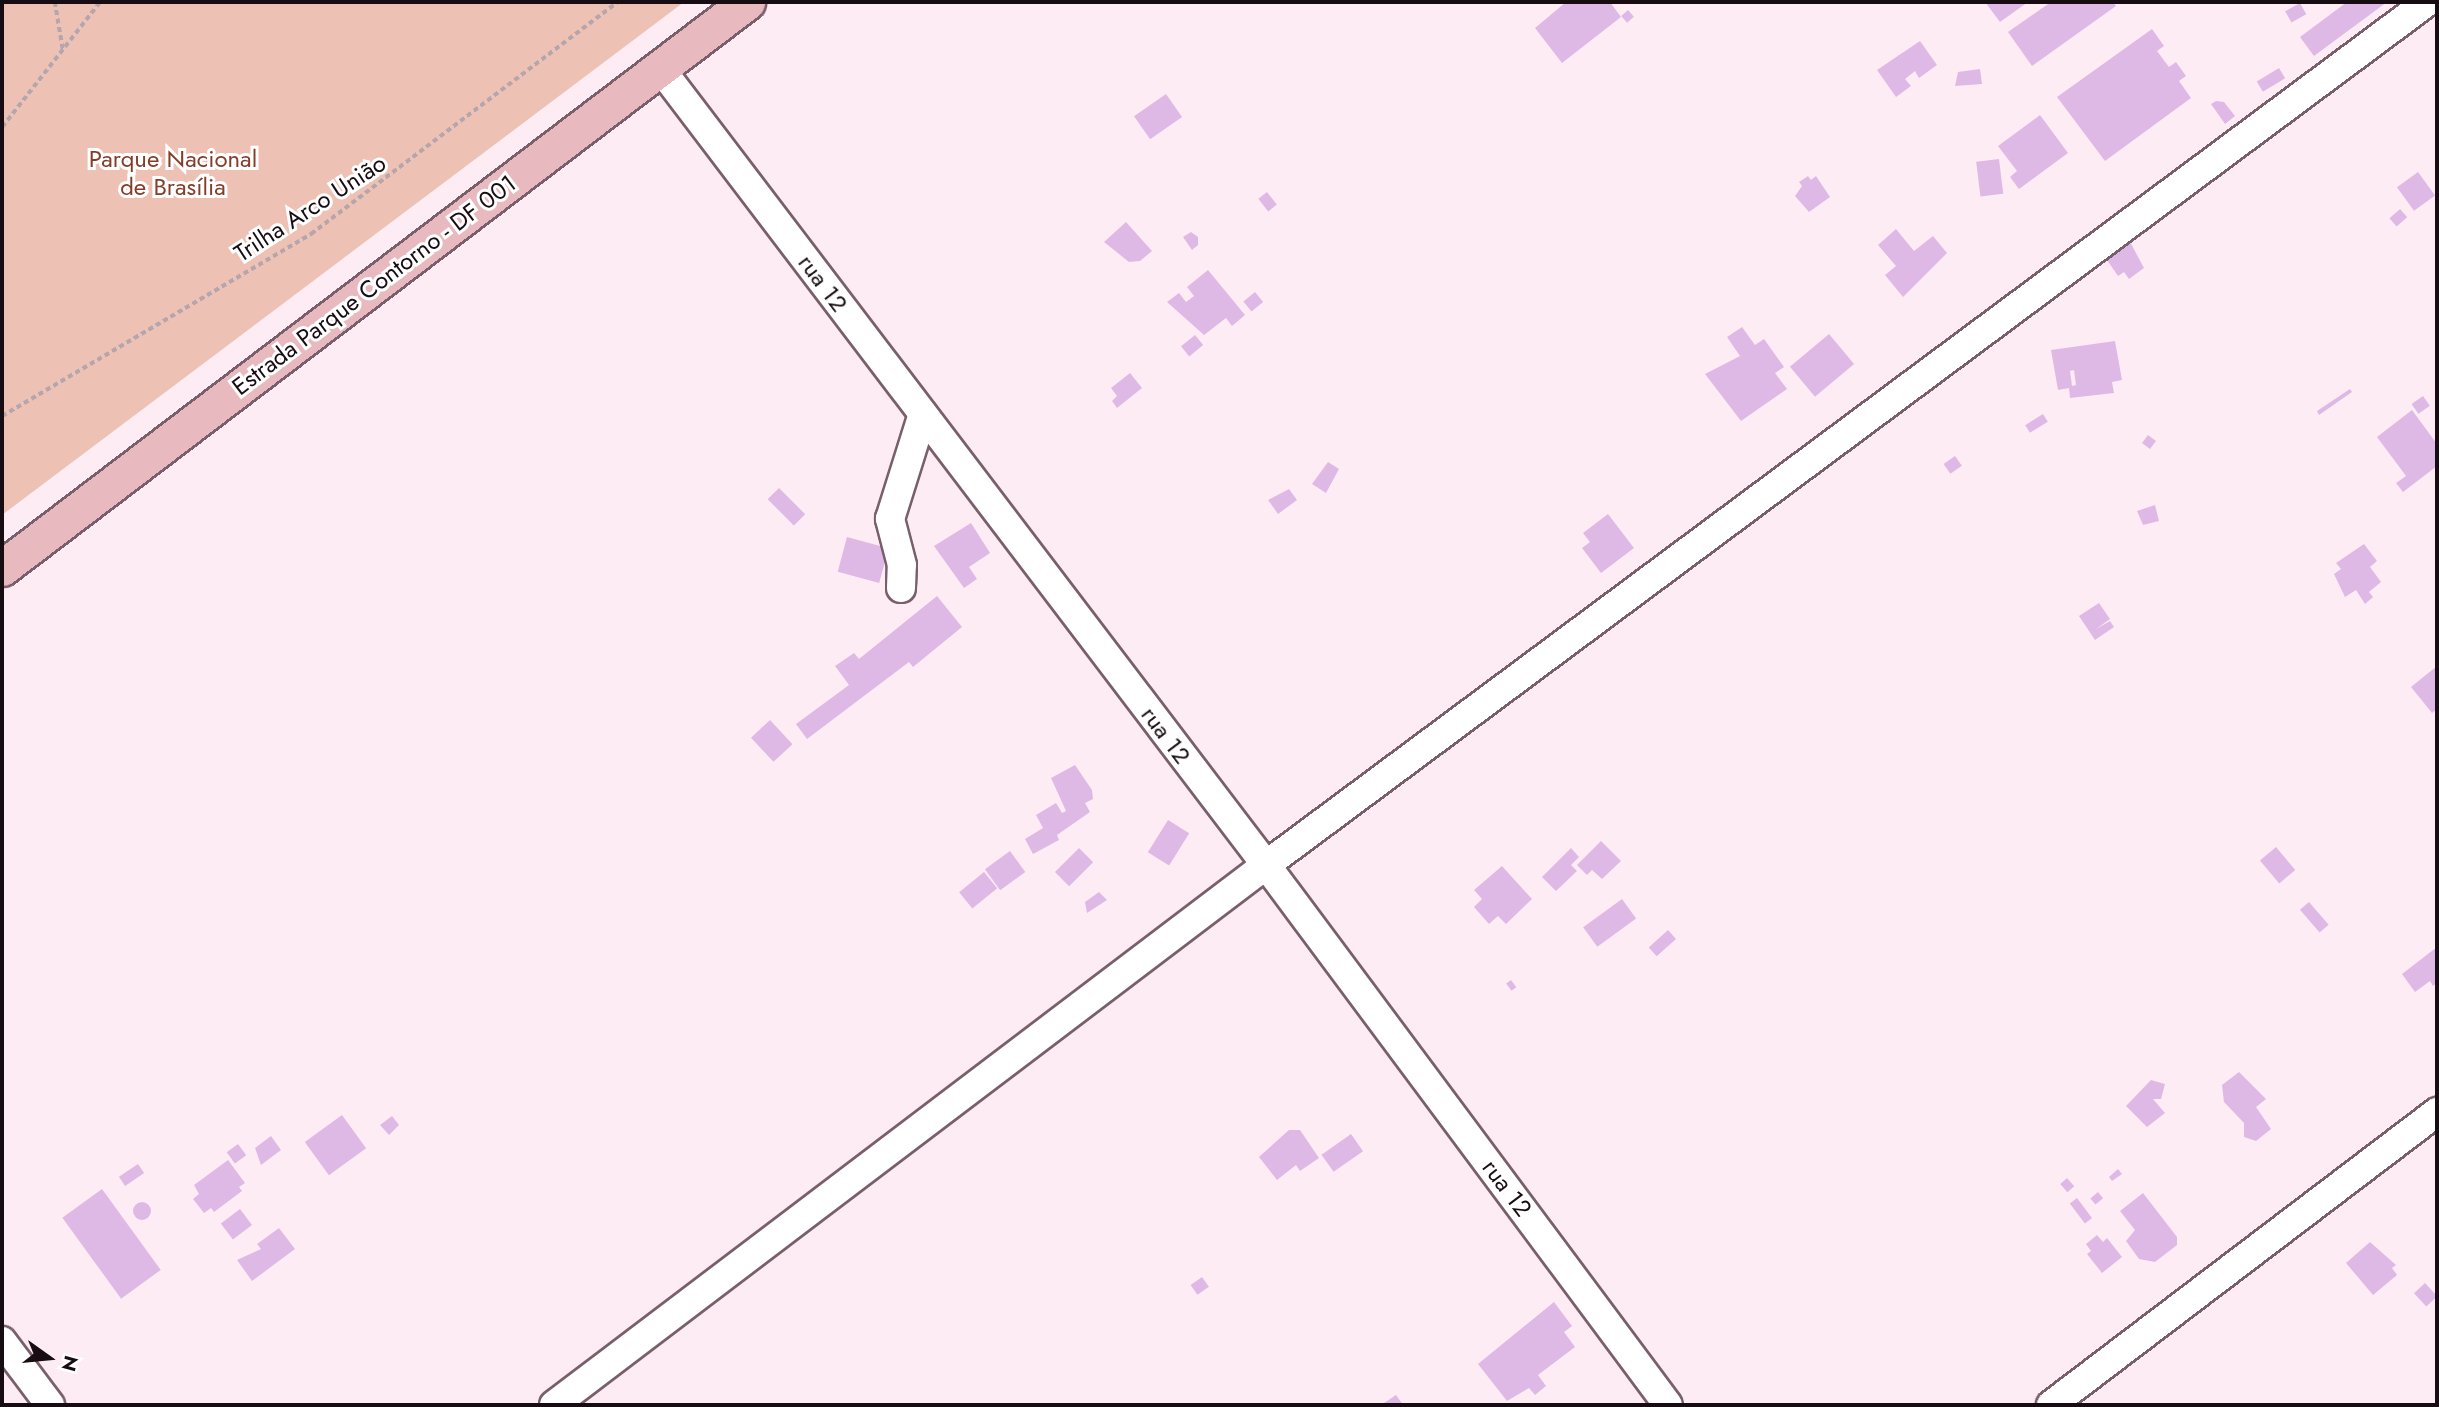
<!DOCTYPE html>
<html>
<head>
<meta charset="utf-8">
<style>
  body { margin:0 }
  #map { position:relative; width:2439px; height:1407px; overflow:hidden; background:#feecf4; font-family:Jost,sans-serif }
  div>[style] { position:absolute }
  .green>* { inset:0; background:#edc1b4 }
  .building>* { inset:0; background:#dfb9e5; transform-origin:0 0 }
  .round { border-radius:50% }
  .path>* { height:3.5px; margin-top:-1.75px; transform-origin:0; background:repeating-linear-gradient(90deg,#b5a5ac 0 5px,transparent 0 8.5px) }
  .roads { filter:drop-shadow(2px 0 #795f6c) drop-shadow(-2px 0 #795f6c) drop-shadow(0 2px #795f6c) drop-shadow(0 -2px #795f6c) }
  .minor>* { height:28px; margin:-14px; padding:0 14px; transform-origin:14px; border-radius:14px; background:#fff }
  .major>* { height:35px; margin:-17.5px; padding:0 17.5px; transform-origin:17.5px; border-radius:17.5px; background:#e8b9be }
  span { translate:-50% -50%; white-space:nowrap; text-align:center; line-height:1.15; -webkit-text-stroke:6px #fff; paint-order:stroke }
  .park-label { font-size:24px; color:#843d28 }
  .street-label { font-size:24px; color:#160c11 }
  .frame { position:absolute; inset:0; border:4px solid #160c11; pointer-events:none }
  .north { position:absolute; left:14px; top:1323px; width:70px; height:70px; -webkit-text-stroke:5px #fff; paint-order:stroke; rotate:105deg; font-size:19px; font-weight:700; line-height:28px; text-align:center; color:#160c11 }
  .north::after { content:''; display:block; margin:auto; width:24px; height:32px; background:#160c11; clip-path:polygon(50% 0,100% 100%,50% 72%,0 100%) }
</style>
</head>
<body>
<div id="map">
  <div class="green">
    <i style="clip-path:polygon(2px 2px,684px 2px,2px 515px)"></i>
  </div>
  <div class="building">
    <i style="clip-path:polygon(1566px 2px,1610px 2px,1621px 17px,1562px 63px,1535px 28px)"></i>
    <i style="clip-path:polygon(1985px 2px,2028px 2px,2000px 22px)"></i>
    <i style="clip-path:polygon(2051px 2px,2113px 2px,2116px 6px,2032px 66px,2008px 32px)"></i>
    <i style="clip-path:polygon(2347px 2px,2387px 2px,2314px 56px,2300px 37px)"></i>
    <i style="left:2300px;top:3px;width:13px;height:17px;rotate:61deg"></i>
    <i style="left:1628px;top:10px;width:9px;height:9px;rotate:49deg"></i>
    <i style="clip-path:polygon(2152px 29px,2164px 46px,2157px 51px,2169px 67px,2176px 62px,2186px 76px,2179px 81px,2191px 98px,2105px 161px,2057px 97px)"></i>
    <i style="clip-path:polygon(1920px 41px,1937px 65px,1919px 78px,1915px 71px,1905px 79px,1911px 86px,1896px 97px,1877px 70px)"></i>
    <i style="left:2279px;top:68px;width:12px;height:26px;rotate:59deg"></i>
    <i style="clip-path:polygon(1980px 69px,1982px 84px,1955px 86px,1958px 72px)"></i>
    <i style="left:1166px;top:94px;width:28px;height:39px;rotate:55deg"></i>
    <i style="clip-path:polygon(2216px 101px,2224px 102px,2235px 116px,2225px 124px,2211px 104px)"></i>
    <i style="clip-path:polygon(2040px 115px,2068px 153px,2019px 189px,2010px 177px,2017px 171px,1998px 146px)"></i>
    <i style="left:1999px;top:159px;width:35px;height:23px;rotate:83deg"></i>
    <i style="left:2418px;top:172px;width:29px;height:26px;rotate:54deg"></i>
    <i style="clip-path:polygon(1808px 176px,1811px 180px,1816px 176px,1830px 197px,1809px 212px,1795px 196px,1802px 186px,1799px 182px)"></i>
    <i style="left:1267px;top:192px;width:16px;height:11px;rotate:52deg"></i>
    <i style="left:2400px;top:209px;width:11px;height:14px;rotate:49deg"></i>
    <i style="clip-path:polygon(1126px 222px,1152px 251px,1140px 261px,1129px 262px,1104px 242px)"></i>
    <i style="clip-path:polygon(1896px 229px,1914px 251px,1933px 236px,1947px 253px,1903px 297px,1885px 275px,1896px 266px,1878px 245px)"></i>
    <i style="clip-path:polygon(1191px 232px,1198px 237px,1198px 245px,1192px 250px,1183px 237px)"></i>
    <i style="clip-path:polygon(2129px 240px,2144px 268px,2129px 279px,2124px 272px,2118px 276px,2105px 257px)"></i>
    <i style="clip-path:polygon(1208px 270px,1245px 315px,1232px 326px,1226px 318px,1204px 335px,1167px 302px,1179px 293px,1186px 302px,1194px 296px,1187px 287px)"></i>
    <i style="left:1255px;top:292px;width:13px;height:15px;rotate:51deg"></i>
    <i style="clip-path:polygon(1742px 327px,1755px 345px,1764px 339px,1784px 367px,1775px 373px,1787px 389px,1741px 421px,1705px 374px,1740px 356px,1727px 337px)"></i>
    <i style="left:1829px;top:334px;width:39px;height:51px;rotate:50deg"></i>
    <i style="left:1195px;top:335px;width:13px;height:18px;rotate:51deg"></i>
    <i style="clip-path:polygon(evenodd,2115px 341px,2122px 380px,2112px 382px,2114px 393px,2070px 398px,2069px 388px,2058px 390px,2051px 350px,2115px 341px,2074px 370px,2076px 385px,2072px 386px,2070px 371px,2074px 370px)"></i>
    <i style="clip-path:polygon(1130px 373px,1142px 388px,1117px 408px,1112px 401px,1117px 396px,1111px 388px)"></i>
    <i style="clip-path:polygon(2350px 389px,2352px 392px,2319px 415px,2317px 411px)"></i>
    <i style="left:2423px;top:396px;width:12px;height:14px;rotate:55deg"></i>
    <i style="clip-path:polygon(2412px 410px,2437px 444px,2437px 466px,2403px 492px,2396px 483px,2406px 476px,2377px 437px)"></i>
    <i style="left:2043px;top:414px;width:9px;height:21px;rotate:58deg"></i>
    <i style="left:2148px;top:435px;width:10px;height:10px;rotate:37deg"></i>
    <i style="left:1955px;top:456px;width:12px;height:14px;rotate:55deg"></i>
    <i style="clip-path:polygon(1328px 462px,1339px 469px,1326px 493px,1312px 484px)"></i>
    <i style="left:779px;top:488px;width:37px;height:16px;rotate:45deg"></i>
    <i style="clip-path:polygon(1289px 489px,1297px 500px,1278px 514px,1268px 500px)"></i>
    <i style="clip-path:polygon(2155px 505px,2159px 521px,2143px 525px,2137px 511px)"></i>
    <i style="clip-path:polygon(1608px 514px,1634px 548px,1601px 573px,1582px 548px,1590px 542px,1583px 533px)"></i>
    <i style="clip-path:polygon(971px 523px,990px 553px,969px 567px,977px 579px,964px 588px,934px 546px)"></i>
    <i style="left:847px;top:537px;width:43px;height:36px;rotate:15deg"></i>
    <i style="clip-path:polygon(2364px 544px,2377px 561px,2370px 567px,2381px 582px,2369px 592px,2373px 597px,2365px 604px,2356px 590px,2345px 597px,2334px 574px,2341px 569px,2336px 563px)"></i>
    <i style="clip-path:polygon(937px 596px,962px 627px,913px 667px,909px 662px,807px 739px,796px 724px,849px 685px,835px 666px,854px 653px,859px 659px)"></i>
    <i style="clip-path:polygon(2099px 603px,2110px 619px,2096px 629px,2110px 621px,2114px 627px,2095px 640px,2079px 616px)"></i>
    <i style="clip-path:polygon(2437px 666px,2437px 709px,2432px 713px,2411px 687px)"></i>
    <i style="left:770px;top:720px;width:33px;height:26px;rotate:47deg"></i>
    <i style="clip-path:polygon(1075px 765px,1092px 790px,1093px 799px,1085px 803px,1090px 812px,1057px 835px,1059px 840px,1033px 854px,1025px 839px,1043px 828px,1036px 815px,1056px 803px,1062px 813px,1066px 811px,1051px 778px)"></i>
    <i style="left:1168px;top:820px;width:25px;height:38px;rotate:32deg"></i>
    <i style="clip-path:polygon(1601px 841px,1621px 861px,1602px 879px,1592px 870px,1587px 875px,1577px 865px)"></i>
    <i style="left:2276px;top:847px;width:30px;height:21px;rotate:50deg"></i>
    <i style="left:1079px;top:848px;width:20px;height:34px;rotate:45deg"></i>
    <i style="clip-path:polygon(1571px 848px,1579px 857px,1571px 865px,1577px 871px,1556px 891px,1542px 877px)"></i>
    <i style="left:1010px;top:851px;width:26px;height:31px;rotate:54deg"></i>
    <i style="clip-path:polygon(1502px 866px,1532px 899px,1506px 924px,1498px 916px,1489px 924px,1474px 907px,1482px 899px,1474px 890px)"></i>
    <i style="left:984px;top:872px;width:21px;height:32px;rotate:51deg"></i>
    <i style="clip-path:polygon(1099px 892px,1107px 900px,1087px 913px,1085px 902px)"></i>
    <i style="left:1622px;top:899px;width:24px;height:48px;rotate:54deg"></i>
    <i style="left:2309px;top:902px;width:30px;height:12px;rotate:49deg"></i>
    <i style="left:1668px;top:930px;width:12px;height:26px;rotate:48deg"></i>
    <i style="clip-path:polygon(2437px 947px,2437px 983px,2433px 986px,2430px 981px,2415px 992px,2402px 974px)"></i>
    <i style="left:1511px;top:980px;width:9px;height:6px;rotate:54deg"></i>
    <i style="clip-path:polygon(2239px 1072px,2266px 1099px,2256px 1107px,2271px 1129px,2256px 1141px,2244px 1137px,2244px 1123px,2224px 1102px,2222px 1085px)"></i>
    <i style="clip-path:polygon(2151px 1080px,2165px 1084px,2161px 1099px,2153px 1099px,2165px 1113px,2147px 1127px,2126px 1106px)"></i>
    <i style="left:342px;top:1115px;width:41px;height:46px;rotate:54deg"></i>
    <i style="clip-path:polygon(392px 1116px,399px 1125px,389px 1135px,380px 1125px)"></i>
    <i style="clip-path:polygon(1289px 1130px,1300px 1130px,1319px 1158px,1300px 1171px,1296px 1165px,1277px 1180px,1259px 1157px)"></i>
    <i style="left:1351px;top:1134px;width:21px;height:36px;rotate:55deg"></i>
    <i style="clip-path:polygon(271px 1136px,281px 1150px,261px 1165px,255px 1148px)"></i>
    <i style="left:238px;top:1144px;width:14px;height:14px;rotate:54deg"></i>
    <i style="clip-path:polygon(228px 1160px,245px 1183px,239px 1187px,242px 1191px,214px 1212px,211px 1208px,204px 1213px,193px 1199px,199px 1194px,194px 1185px)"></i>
    <i style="left:138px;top:1164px;width:11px;height:23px;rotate:56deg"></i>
    <i style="clip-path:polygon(2118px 1169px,2122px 1174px,2112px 1181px,2109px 1177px)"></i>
    <i style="left:2067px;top:1178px;width:11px;height:9px;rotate:49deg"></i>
    <i style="left:102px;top:1189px;width:100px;height:49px;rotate:54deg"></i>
    <i style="left:2098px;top:1192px;width:8px;height:10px;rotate:50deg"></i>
    <i style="clip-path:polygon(2143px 1193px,2177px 1237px,2177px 1245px,2155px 1262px,2139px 1259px,2126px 1241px,2135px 1230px,2120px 1211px)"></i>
    <i style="left:2077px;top:1198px;width:25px;height:9px;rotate:53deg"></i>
    <i class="round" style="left:133px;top:1202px;width:18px;height:18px"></i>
    <i style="left:240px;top:1209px;width:20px;height:24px;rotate:53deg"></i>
    <i style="clip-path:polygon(279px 1228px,295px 1249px,252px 1281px,237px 1260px,261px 1249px,257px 1244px)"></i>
    <i style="clip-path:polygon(2097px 1235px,2103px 1242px,2107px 1238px,2122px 1257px,2102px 1273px,2087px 1254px,2091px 1251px,2086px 1244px)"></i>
    <i style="clip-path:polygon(2370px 1242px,2396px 1265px,2392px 1268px,2397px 1275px,2373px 1295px,2346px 1263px)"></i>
    <i style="left:1202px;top:1277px;width:12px;height:14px;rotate:55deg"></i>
    <i style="left:2425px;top:1283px;width:18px;height:15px;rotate:47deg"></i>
    <i style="clip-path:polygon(1554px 1302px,1572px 1326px,1564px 1332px,1575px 1347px,1538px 1375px,1546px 1386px,1535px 1395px,1529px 1388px,1507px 1401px,1478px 1364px)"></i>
    <i style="clip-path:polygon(1396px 1395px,1403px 1405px,1381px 1405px)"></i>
  </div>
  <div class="path">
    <i style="left:55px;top:2px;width:49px;rotate:80.5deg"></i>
    <i style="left:2px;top:127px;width:159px;rotate:-51.9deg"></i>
    <i style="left:2px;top:416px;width:359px;rotate:-30.5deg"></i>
    <i style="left:311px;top:234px;width:385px;rotate:-37.1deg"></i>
  </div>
  <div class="roads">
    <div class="minor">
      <i style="left:660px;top:68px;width:1001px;rotate:52.75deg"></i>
      <i style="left:1266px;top:865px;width:673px;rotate:53.33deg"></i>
      <i style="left:901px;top:588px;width:23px;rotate:-88deg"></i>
      <i style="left:902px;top:565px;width:48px;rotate:-104.6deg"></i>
      <i style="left:890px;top:519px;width:110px;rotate:-72.6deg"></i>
      <i style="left:2px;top:1341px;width:80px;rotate:53.1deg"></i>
      <i style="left:554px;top:1405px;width:894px;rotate:-37.18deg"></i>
      <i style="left:1266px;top:865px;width:1447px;rotate:-36.62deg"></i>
      <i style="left:2051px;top:1405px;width:485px;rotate:-37.2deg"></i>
    </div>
    <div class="major">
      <i style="left:2px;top:568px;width:936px;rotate:-37.23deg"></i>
    </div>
  </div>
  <div class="park-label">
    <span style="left:173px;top:173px">Parque Nacional<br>de Brasília</span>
  </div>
  <div class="street-label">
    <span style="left:310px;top:208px;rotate:-33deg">Trilha Arco União</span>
    <span style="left:823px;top:283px;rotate:53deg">rua 12</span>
    <span style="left:374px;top:285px;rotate:-37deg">Estrada Parque Contorno - DF 001</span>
    <span style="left:1166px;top:735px;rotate:53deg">rua 12</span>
    <span style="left:1507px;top:1188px;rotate:53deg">rua 12</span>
  </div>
  <div class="frame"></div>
  <div class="north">N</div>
</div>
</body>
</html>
